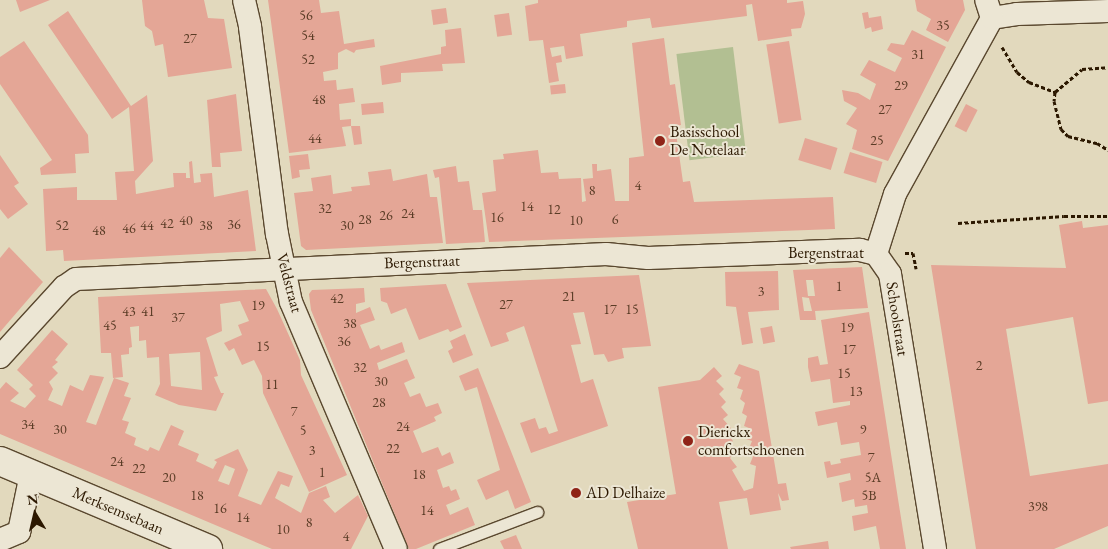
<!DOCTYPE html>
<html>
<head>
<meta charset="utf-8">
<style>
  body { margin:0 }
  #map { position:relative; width:1108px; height:549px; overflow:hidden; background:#e2d9bd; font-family:"EB Garamond",serif }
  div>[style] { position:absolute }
  .green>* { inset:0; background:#b2bf92; transform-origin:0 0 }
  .building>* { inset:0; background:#e4a696; transform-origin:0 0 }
  .path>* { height:3px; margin-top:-1.5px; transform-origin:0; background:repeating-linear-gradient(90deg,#2c1800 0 4px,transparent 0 6.5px) }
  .roads { filter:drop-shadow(1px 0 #5a482f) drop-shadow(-1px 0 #5a482f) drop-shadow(0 1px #5a482f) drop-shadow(0 -1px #5a482f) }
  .lane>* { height:11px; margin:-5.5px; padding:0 5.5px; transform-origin:5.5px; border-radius:5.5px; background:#ece6d4 }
  .street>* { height:22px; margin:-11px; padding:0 11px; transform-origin:11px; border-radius:11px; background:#ece6d4 }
  .secondary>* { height:28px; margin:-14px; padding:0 14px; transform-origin:14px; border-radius:14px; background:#ece6d4 }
  .dots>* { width:14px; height:14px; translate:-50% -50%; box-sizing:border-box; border:2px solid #ece6d4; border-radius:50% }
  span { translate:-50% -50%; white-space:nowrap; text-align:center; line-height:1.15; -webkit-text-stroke:4px #ece6d4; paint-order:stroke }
  .number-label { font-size:14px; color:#5a3c26 }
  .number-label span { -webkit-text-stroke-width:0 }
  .poi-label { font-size:16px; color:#2c1800 }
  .left { translate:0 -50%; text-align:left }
  .street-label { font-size:16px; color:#2c1800 }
  .north { position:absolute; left:10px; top:489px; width:50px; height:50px; -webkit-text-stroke:4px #ece6d4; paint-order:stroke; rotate:351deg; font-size:14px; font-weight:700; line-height:20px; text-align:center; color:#2c1800 }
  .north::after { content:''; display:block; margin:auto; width:18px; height:22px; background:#2c1800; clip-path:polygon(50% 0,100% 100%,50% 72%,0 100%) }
</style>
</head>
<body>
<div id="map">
  <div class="green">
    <i style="left:733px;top:47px;width:107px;height:57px;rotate:83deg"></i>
  </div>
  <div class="building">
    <i style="clip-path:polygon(16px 0,50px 0,20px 12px)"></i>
    <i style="clip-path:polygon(142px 0,204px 0,208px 18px,224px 19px,232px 68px,168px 77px,163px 44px,155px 46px,152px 31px,145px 26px)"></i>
    <i style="clip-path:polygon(268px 0,319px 0,321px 13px,339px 11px,344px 44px,374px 39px,375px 47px,356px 50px,354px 53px,346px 49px,338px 53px,338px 69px,323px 72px,324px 81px,336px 80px,337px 90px,353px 88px,355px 102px,339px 104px,340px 120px,351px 119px,351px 126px,360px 126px,362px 144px,354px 145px,351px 126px,342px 127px,346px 146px,289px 153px)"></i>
    <i style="clip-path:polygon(538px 0,787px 0,787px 3px,803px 1px,805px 14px,801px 28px,791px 29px,792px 36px,758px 41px,752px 4px,746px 5px,747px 16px,652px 28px,650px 18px,627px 21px,627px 27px,580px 34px,583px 56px,566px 59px,564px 46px,550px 48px,552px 57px,561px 55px,562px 62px,556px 63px,559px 81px,549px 83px,543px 40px,529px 41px,525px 6px,538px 3px)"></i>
    <i style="clip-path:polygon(915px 0,963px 0,965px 10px,948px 42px,926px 30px,931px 19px,917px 11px)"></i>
    <i style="left:446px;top:8px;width:15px;height:15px;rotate:82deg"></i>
    <i style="clip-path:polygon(68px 11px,131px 106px,147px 95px,153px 161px,135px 181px,136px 194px,174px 187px,173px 173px,186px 173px,186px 178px,190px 178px,189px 162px,192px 161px,194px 183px,201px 182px,200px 174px,212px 173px,214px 197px,248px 190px,256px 251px,64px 261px,63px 250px,46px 251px,43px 189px,77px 187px,77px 200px,117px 200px,115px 172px,134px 171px,129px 107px,112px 119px,48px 25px)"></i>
    <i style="clip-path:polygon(868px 12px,869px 18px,881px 16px,883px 29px,872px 32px,871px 27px,865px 29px,862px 13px)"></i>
    <i style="left:509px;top:13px;width:22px;height:15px;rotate:82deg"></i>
    <i style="clip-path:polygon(461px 28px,465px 63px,442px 64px,443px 71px,401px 73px,401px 82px,382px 85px,380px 66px,441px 54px,441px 47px,446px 46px,445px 30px)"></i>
    <i style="clip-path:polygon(912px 30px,946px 47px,888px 161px,852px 149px,857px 130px,846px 124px,857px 108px,844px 101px,842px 90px,858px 93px,870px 100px,876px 84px,860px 75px,869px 60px,895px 72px,902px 58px,887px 50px,891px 43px,904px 45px)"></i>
    <i style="clip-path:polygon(664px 38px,670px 85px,675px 84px,681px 125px,675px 126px,683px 182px,690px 181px,694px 202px,833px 197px,835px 229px,489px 242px,482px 193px,496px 191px,493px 160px,504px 159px,503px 154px,538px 150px,541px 173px,558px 172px,559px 179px,581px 178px,582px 202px,586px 201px,583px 179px,593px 178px,592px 164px,597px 164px,597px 171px,611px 169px,615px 201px,629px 201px,629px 158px,644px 156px,632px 43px)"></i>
    <i style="clip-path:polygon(24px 41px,88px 135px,89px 153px,75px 154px,76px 173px,41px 175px,40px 168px,52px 160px,0 84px,0 57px)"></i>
    <i style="left:789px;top:41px;width:80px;height:23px;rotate:81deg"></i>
    <i style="left:565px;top:84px;width:9px;height:15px;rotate:84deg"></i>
    <i style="clip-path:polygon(236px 94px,242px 151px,220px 153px,221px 167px,212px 167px,207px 100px)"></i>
    <i style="left:383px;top:102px;width:11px;height:22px;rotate:85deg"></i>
    <i style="left:966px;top:104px;width:13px;height:25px;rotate:27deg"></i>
    <i style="left:805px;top:138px;width:34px;height:23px;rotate:17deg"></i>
    <i style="left:850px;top:152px;width:34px;height:22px;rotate:17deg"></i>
    <i style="clip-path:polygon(308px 154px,310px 169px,299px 170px,300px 177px,292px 179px,289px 156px)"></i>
    <i style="clip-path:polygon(0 155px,19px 183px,14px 186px,28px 204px,8px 219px,0 209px)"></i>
    <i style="clip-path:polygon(456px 166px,458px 182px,469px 181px,473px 210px,482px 210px,485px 242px,446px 244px,439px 177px,435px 178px,433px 170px)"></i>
    <i style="clip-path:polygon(391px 169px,393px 181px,427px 174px,430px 197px,437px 197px,443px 243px,306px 250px,301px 246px,294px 193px,313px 191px,311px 178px,331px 175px,333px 194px,352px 191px,351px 187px,370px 185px,368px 172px)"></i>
    <i style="clip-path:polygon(1082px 221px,1083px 228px,1108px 225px,1108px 401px,1088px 404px,1073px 317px,1006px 329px,1030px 476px,1108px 464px,1108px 526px,1054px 549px,976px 549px,931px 265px,1066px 268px,1059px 225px)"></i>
    <i style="clip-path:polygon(9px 247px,43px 282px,0 332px,0 258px)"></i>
    <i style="clip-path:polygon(evenodd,862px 267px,868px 308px,815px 311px,816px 320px,800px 320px,793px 270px,862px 267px,806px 280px,813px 280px,815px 296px,808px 296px,806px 280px,862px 267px,802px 297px,809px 298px,812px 311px,804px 311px,802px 297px)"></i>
    <i style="clip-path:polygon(778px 271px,779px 310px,748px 312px,753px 343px,742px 345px,736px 307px,726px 306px,725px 272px)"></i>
    <i style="clip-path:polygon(639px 275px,651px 346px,622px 348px,624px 358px,608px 362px,604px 354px,594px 355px,584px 312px,573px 313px,581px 344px,571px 345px,581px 383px,593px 379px,608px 426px,531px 453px,520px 423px,535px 418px,539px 429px,546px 427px,549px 434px,558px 431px,524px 326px,506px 333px,509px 341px,491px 347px,467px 283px)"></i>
    <i style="clip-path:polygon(446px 284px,462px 327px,450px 332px,448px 329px,419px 340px,406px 308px,391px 314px,387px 303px,381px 301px,380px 288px)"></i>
    <i style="clip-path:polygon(364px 288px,365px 302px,356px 304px,356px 313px,370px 307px,375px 320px,360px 325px,370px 349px,379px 345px,381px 350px,402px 342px,405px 352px,377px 363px,379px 370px,407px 359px,415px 378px,404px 383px,410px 397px,420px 393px,426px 407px,438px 403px,442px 413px,434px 417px,436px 421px,413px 431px,422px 453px,438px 447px,442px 456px,450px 452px,454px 463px,437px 470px,443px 488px,449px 486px,451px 491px,456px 489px,460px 499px,446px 505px,450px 515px,468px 507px,475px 525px,416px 549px,409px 549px,311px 310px,309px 294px,312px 290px)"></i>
    <i style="clip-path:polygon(evenodd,266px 289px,277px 309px,300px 360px,301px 375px,347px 475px,309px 492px,263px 393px,262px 376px,254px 360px,242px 365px,234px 348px,229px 351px,224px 343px,242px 335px,238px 325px,249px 321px,240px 301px,220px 304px,222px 331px,206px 338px,218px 376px,214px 377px,221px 393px,224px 393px,216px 411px,179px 405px,155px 395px,160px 384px,159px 357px,147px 358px,146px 340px,139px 341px,139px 326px,130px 327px,132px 347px,129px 348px,129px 354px,121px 355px,123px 377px,113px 378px,111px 353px,101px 353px,98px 297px,266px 289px,200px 352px,202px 390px,171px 386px,169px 354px,200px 352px)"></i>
    <i style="clip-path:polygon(869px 312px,898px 499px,906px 549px,880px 549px,876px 526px,854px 531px,852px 516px,868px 513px,867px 505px,855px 507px,854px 499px,842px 502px,839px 483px,851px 480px,850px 473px,827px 478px,824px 462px,830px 461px,831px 465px,841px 463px,840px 459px,861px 455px,859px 442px,841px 445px,837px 422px,818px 426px,815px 412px,850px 405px,850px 401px,833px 403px,830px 379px,811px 382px,808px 367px,808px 358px,818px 356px,820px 365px,828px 364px,821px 320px)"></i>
    <i style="left:772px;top:326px;width:16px;height:12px;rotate:79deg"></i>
    <i style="clip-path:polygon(evenodd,52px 330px,68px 344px,55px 360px,58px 362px,52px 367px,58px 373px,49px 382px,53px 389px,48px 400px,62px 406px,70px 385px,83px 391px,90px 375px,104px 377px,86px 422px,96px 425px,114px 378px,129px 383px,124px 396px,131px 398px,122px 420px,129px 422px,125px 433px,136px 438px,134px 445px,148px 451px,150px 447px,159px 451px,171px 425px,184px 431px,178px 445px,199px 454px,196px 461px,213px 469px,217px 462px,214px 460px,238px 449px,248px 470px,238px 496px,261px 505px,278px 471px,293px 476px,289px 487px,281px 484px,275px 498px,301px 513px,309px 493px,326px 486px,330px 497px,323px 500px,335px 513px,358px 495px,368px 516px,351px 549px,272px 549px,0 434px,0 389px,6px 382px,19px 393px,10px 401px,25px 408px,36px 396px,29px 389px,33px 385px,17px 370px,52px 330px,225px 465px,235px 469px,229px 485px,218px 481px,225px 465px)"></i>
    <i style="clip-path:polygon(465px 334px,473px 355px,453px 363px,448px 351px,453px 348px,450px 341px)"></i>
    <i style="clip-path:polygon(739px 364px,759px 371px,778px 484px,786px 483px,789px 500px,782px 501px,778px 493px,781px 510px,750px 515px,747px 498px,719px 502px,728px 549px,638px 549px,627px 502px,676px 494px,658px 387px,700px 380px,714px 367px,722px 376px,716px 381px,724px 389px,719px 394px,726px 402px,721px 407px,728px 415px,723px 419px,731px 428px,726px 432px,733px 441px,728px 445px,734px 454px,730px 458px,737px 467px,732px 470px,744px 491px,753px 488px,756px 466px,750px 464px,754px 454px,748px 451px,752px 441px,746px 439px,749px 428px,744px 426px,747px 416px,742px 413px,745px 403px,740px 399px,743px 390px,737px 388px,741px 377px,734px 374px)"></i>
    <i style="clip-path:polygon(478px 368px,531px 502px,515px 509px,508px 490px,486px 500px,477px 480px,500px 470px,477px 387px,465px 391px,459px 376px)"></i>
    <i style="clip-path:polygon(516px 535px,522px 549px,504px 549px,500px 541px)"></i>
    <i style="clip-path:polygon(828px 541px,829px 549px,791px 549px,790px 547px)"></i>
  </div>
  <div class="path">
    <i style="left:1002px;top:47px;width:29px;rotate:59deg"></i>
    <i style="left:1017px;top:72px;width:16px;rotate:40deg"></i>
    <i style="left:1029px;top:82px;width:28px;rotate:21deg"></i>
    <i style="left:1055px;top:92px;width:9px;rotate:96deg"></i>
    <i style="left:1054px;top:101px;width:29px;rotate:76deg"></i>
    <i style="left:1061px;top:129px;width:10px;rotate:45deg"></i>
    <i style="left:1068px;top:136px;width:30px;rotate:14deg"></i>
    <i style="left:1097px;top:143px;width:13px;rotate:32deg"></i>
    <i style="left:1055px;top:92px;width:35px;rotate:-40deg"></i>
    <i style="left:1082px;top:69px;width:26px;rotate:-4deg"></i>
    <i style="left:958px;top:223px;width:106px;rotate:-3.8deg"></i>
    <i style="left:1064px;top:216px;width:44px"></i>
    <i style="left:905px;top:253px;width:8px"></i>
    <i style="left:913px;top:253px;width:16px;rotate:79deg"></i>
  </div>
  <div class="roads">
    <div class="lane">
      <i style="left:439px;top:549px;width:105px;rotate:-20.7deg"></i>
    </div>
    <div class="street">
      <i style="left:244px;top:0;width:28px;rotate:77deg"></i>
      <i style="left:250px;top:27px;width:209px;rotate:82.6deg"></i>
      <i style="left:277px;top:234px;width:69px;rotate:78.4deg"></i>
      <i style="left:291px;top:302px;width:268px;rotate:67deg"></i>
      <i style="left:992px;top:18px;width:25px;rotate:-9deg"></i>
      <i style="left:1017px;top:14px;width:91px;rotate:-1.9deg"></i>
      <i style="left:876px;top:254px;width:24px;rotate:55deg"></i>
      <i style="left:890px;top:274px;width:279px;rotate:80.7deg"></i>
      <i style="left:876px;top:254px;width:63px;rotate:-72.4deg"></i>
      <i style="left:895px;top:194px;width:201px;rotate:-61.1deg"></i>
      <i style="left:992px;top:18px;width:19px;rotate:-108deg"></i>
      <i style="left:0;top:357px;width:95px;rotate:-47.6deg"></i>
      <i style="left:64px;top:287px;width:14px;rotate:-34deg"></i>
      <i style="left:76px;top:279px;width:531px;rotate:-2.7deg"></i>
      <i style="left:606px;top:254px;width:42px;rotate:5.4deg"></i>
      <i style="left:648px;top:258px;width:212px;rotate:-2.2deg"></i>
      <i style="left:860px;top:250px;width:16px;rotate:14deg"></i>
      <i style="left:0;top:540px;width:21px;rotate:-23deg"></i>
      <i style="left:19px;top:532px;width:59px;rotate:-78.3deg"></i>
    </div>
    <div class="secondary">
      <i style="left:0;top:461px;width:226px;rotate:22.9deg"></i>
    </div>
  </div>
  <div class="dots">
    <i style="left:660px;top:141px;background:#8f2418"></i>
    <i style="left:688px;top:441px;background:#8f2418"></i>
    <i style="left:576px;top:493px;background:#8f2418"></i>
  </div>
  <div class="number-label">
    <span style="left:306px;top:15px">56</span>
    <span style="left:943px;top:25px">35</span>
    <span style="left:308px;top:35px">54</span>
    <span style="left:190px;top:38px">27</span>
    <span style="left:918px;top:54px">31</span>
    <span style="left:308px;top:59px">52</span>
    <span style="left:901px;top:85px">29</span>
    <span style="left:319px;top:99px">48</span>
    <span style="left:885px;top:109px">27</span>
    <span style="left:315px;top:138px">44</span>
    <span style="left:877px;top:140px">25</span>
    <span style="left:638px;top:185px">4</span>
    <span style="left:592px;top:190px">8</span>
    <span style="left:527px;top:206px">14</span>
    <span style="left:325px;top:208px">32</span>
    <span style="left:554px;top:209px">12</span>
    <span style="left:408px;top:213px">24</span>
    <span style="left:386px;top:215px">26</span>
    <span style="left:497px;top:217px">16</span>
    <span style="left:365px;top:219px">28</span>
    <span style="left:615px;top:219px">6</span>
    <span style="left:186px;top:220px">40</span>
    <span style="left:576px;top:220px">10</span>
    <span style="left:167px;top:223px">42</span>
    <span style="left:234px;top:224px">36</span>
    <span style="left:62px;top:225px">52</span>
    <span style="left:147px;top:225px">44</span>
    <span style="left:206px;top:225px">38</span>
    <span style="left:347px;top:225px">30</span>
    <span style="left:129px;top:228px">46</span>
    <span style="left:99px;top:230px">48</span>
    <span style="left:839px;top:286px">1</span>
    <span style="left:761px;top:291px">3</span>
    <span style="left:569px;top:296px">21</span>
    <span style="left:337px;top:298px">42</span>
    <span style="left:506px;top:304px">27</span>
    <span style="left:258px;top:305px">19</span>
    <span style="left:610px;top:309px">17</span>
    <span style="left:632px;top:309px">15</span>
    <span style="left:129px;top:311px">43</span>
    <span style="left:148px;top:311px">41</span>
    <span style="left:178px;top:317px">37</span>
    <span style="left:350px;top:323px">38</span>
    <span style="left:110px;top:325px">45</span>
    <span style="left:847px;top:327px">19</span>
    <span style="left:344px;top:341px">36</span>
    <span style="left:263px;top:346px">15</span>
    <span style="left:849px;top:349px">17</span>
    <span style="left:979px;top:365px">2</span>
    <span style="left:360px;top:367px">32</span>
    <span style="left:844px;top:373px">15</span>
    <span style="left:381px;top:381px">30</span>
    <span style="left:272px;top:384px">11</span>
    <span style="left:856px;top:391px">13</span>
    <span style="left:379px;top:402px">28</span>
    <span style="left:294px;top:411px">7</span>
    <span style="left:28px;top:424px">34</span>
    <span style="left:403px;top:426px">24</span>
    <span style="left:60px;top:429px">30</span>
    <span style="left:863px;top:429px">9</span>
    <span style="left:303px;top:430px">5</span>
    <span style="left:393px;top:448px">22</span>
    <span style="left:312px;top:450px">3</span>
    <span style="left:871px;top:457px">7</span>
    <span style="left:117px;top:461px">24</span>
    <span style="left:139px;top:468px">22</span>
    <span style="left:322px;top:472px">1</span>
    <span style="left:419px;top:474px">18</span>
    <span style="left:169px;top:477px">20</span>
    <span style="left:873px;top:477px">5A</span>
    <span style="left:197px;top:495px">18</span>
    <span style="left:869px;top:495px">5B</span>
    <span style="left:1038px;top:506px">398</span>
    <span style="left:220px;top:508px">16</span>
    <span style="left:427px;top:510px">14</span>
    <span style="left:243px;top:517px">14</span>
    <span style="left:309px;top:522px">8</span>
    <span style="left:283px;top:529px">10</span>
    <span style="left:346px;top:536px">4</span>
  </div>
  <div class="poi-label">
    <span class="left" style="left:670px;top:141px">Basisschool<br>De Notelaar</span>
    <span class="left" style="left:698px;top:441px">Dierickx<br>comfortschoenen</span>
    <span class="left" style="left:586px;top:493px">AD Delhaize</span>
  </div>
  <div class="street-label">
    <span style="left:826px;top:253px">Bergenstraat</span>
    <span style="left:422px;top:262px;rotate:-2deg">Bergenstraat</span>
    <span style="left:289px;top:283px;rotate:75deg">Veldstraat</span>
    <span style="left:897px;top:319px;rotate:81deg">Schoolstraat</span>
    <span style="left:118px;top:511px;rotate:23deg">Merksemsebaan</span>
  </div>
  <div class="north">N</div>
</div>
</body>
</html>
